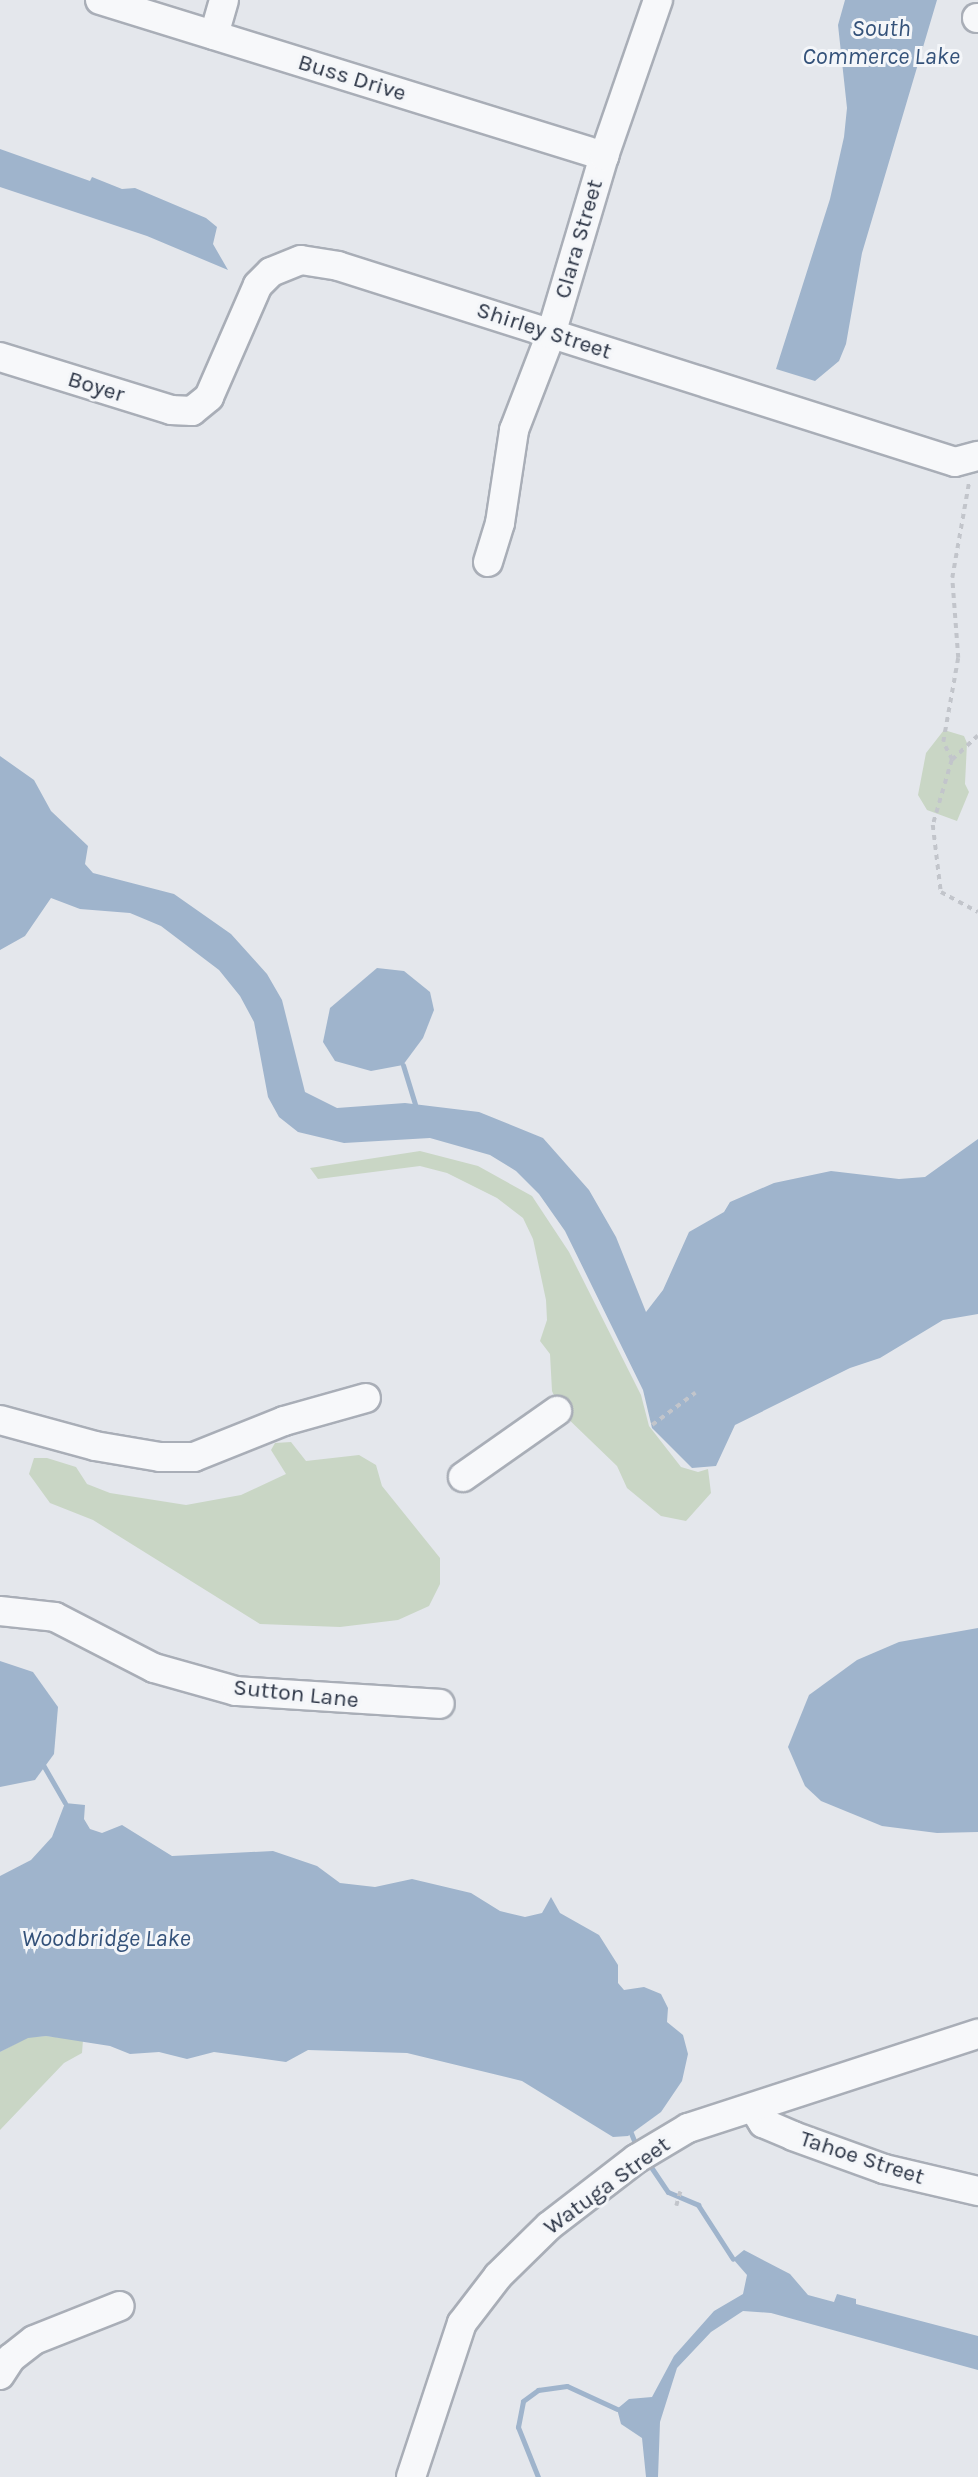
<!DOCTYPE html>
<html>
<head>
<meta charset="utf-8">
<style>
  body { margin:0 }
  #map { position:relative; width:978px; height:2477px; overflow:hidden; background:#e4e7ec; font-family:Karla,sans-serif }
  div>[style] { position:absolute }
  .green>* { inset:0; background:#c9d6c5 }
  .water>* { inset:0; background:#9fb4cc }
  .stream>* { height:5px; margin:-2.5px; padding:0 2.5px; transform-origin:2.5px; border-radius:2.5px; background:#9fb4cc }
  .path>* { height:3.5px; margin-top:-1.75px; transform-origin:0; background:repeating-linear-gradient(90deg,#c2c5cb 0 5px,transparent 0 10px) }
  .roads { filter:drop-shadow(2px 0 #a9aeb7) drop-shadow(-2px 0 #a9aeb7) drop-shadow(0 2px #a9aeb7) drop-shadow(0 -2px #a9aeb7) }
  .minor>* { height:28px; margin:-14px; padding:0 14px; transform-origin:14px; border-radius:14px; background:#f7f8fa }
  span { translate:-50% -50%; white-space:nowrap; text-align:center; line-height:1.15; -webkit-text-stroke:6px #f4f6f9; paint-order:stroke }
  .street-label { font-size:23px; color:#2b3445 }
  .water-label { font-size:24px; color:#34527a; font-style:italic }
</style>
</head>
<body>
<div id="map">
  <div class="green">
    <i style="clip-path:polygon(944px 730px,964px 736px,967px 743px,965px 784px,969px 792px,957px 821px,927px 810px,918px 795px,926px 753px)"></i>
    <i style="clip-path:polygon(420px 1151px,478px 1166px,532px 1196px,569px 1252px,641px 1395px,649px 1426px,681px 1467px,698px 1472px,708px 1469px,711px 1493px,686px 1521px,661px 1516px,627px 1488px,617px 1466px,561px 1412px,552px 1391px,550px 1354px,540px 1341px,547px 1320px,546px 1300px,533px 1239px,523px 1218px,497px 1198px,447px 1173px,420px 1166px,318px 1179px,310px 1168px)"></i>
    <i style="clip-path:polygon(291px 1442px,306px 1461px,359px 1455px,376px 1465px,382px 1486px,440px 1558px,440px 1584px,429px 1606px,398px 1620px,340px 1627px,260px 1624px,93px 1520px,50px 1503px,29px 1474px,34px 1458px,47px 1458px,76px 1467px,87px 1484px,110px 1493px,186px 1505px,241px 1495px,286px 1474px,271px 1450px,275px 1443px)"></i>
    <i style="clip-path:polygon(46px 2036px,83px 2040px,82px 2053px,64px 2063px,0 2130px,0 2052px,28px 2037px)"></i>
  </div>
  <div class="water">
    <i style="clip-path:polygon(845px 0,937px 0,862px 253px,846px 344px,839px 361px,815px 381px,776px 369px,830px 199px,844px 137px,847px 108px,838px 25px)"></i>
    <i style="clip-path:polygon(0 149px,90px 181px,92px 177px,122px 189px,135px 188px,206px 218px,217px 227px,213px 244px,228px 270px,147px 236px,0 187px)"></i>
    <i style="clip-path:polygon(0 756px,34px 780px,51px 811px,88px 846px,85px 864px,93px 873px,174px 894px,231px 934px,267px 974px,282px 1000px,305px 1092px,337px 1108px,405px 1103px,479px 1112px,543px 1138px,589px 1190px,616px 1237px,646px 1312px,663px 1290px,689px 1232px,724px 1212px,730px 1202px,774px 1183px,831px 1171px,899px 1179px,925px 1177px,978px 1139px,978px 1314px,943px 1320px,880px 1358px,850px 1368px,735px 1425px,716px 1466px,692px 1468px,652px 1428px,643px 1390px,565px 1231px,539px 1194px,516px 1171px,490px 1155px,430px 1138px,344px 1143px,298px 1132px,279px 1117px,268px 1097px,254px 1022px,240px 996px,219px 970px,161px 926px,130px 913px,80px 909px,51px 898px,25px 936px,0 950px)"></i>
    <i style="clip-path:polygon(377px 968px,404px 971px,430px 992px,434px 1010px,423px 1038px,403px 1065px,371px 1071px,335px 1061px,323px 1042px,330px 1008px)"></i>
    <i style="clip-path:polygon(978px 1628px,978px 1832px,937px 1833px,882px 1826px,821px 1801px,805px 1786px,788px 1747px,809px 1695px,857px 1660px,899px 1642px)"></i>
    <i style="clip-path:polygon(0 1661px,33px 1672px,58px 1707px,54px 1754px,35px 1780px,0 1787px)"></i>
    <i style="clip-path:polygon(65px 1803px,85px 1805px,84px 1819px,90px 1829px,102px 1833px,122px 1825px,172px 1856px,273px 1851px,317px 1866px,340px 1883px,375px 1887px,412px 1879px,471px 1893px,500px 1911px,525px 1917px,542px 1913px,551px 1897px,560px 1913px,599px 1935px,618px 1965px,618px 1983px,624px 1990px,644px 1987px,661px 1994px,668px 2008px,667px 2022px,683px 2035px,688px 2054px,682px 2081px,661px 2112px,628px 2136px,613px 2137px,522px 2081px,407px 2053px,308px 2050px,286px 2062px,214px 2052px,187px 2059px,159px 2052px,130px 2054px,110px 2046px,46px 2036px,28px 2038px,0 2052px,0 1876px,31px 1860px,52px 1837px)"></i>
    <i style="clip-path:polygon(744px 2250px,790px 2274px,808px 2295px,834px 2302px,837px 2294px,856px 2299px,856px 2304px,978px 2336px,978px 2370px,771px 2313px,743px 2311px,711px 2332px,677px 2368px,660px 2422px,658px 2477px,646px 2477px,642px 2438px,621px 2424px,617px 2409px,629px 2399px,652px 2397px,674px 2356px,714px 2311px,743px 2294px,747px 2275px,733px 2259px)"></i>
  </div>
  <div class="stream">
    <i style="left:403px;top:1065px;width:41px;rotate:72.9deg"></i>
    <i style="left:42px;top:1763px;width:46px;rotate:60.1deg"></i>
    <i style="left:631px;top:2133px;width:11px;rotate:68deg"></i>
    <i style="left:651px;top:2167px;width:30px;rotate:56deg"></i>
    <i style="left:668px;top:2192px;width:33px;rotate:23deg"></i>
    <i style="left:698px;top:2205px;width:64px;rotate:57.1deg"></i>
    <i style="left:538px;top:2477px;width:54px;rotate:-111.8deg"></i>
    <i style="left:518px;top:2427px;width:26px;rotate:-79deg"></i>
    <i style="left:523px;top:2401px;width:19px;rotate:-36deg"></i>
    <i style="left:538px;top:2390px;width:29px;rotate:-8deg"></i>
    <i style="left:567px;top:2386px;width:55px;rotate:24.7deg"></i>
  </div>
  <div class="path">
    <i style="left:978px;top:736px;width:35px;rotate:137deg"></i>
    <i style="left:952px;top:760px;width:68px;rotate:106.3deg"></i>
    <i style="left:933px;top:825px;width:67px;rotate:83.2deg"></i>
    <i style="left:941px;top:892px;width:42px;rotate:28.4deg"></i>
    <i style="left:952px;top:760px;width:20px;rotate:-117deg"></i>
    <i style="left:943px;top:742px;width:85px;rotate:-79.9deg"></i>
    <i style="left:958px;top:658px;width:80px;rotate:-94.3deg"></i>
    <i style="left:952px;top:578px;width:97px;rotate:-80deg"></i>
    <i style="left:652px;top:1425px;width:54px;rotate:-36.7deg"></i>
    <i style="left:676px;top:2206px;width:15px;rotate:-74deg"></i>
  </div>
  <div class="roads">
    <div class="minor">
      <i style="left:100px;top:0;width:528px;rotate:17.2deg"></i>
      <i style="left:977px;top:18px;width:1px"></i>
      <i style="left:214px;top:35px;width:36px;rotate:-74deg"></i>
      <i style="left:0;top:357px;width:179px;rotate:17.2deg"></i>
      <i style="left:171px;top:410px;width:21px;rotate:3deg"></i>
      <i style="left:192px;top:411px;width:22px;rotate:-39deg"></i>
      <i style="left:209px;top:397px;width:122px;rotate:-66.4deg"></i>
      <i style="left:258px;top:285px;width:18px;rotate:-45deg"></i>
      <i style="left:271px;top:272px;width:32px;rotate:-22deg"></i>
      <i style="left:301px;top:260px;width:37px;rotate:9deg"></i>
      <i style="left:338px;top:266px;width:647px;rotate:17.62deg"></i>
      <i style="left:955px;top:462px;width:24px;rotate:-15deg"></i>
      <i style="left:488px;top:562px;width:41px;rotate:-72.9deg"></i>
      <i style="left:500px;top:523px;width:94px;rotate:-81.4deg"></i>
      <i style="left:514px;top:430px;width:103px;rotate:-68.9deg"></i>
      <i style="left:551px;top:334px;width:186px;rotate:-73.4deg"></i>
      <i style="left:604px;top:156px;width:165px;rotate:-70.9deg"></i>
      <i style="left:0;top:1420px;width:98px;rotate:15.3deg"></i>
      <i style="left:95px;top:1446px;width:66px;rotate:9.6deg"></i>
      <i style="left:160px;top:1457px;width:34px"></i>
      <i style="left:194px;top:1457px;width:97px;rotate:-21.8deg"></i>
      <i style="left:284px;top:1421px;width:85px;rotate:-15.7deg"></i>
      <i style="left:463px;top:1477px;width:115px;rotate:-35.1deg"></i>
      <i style="left:0;top:1611px;width:55px;rotate:6.2deg"></i>
      <i style="left:55px;top:1617px;width:111px;rotate:27.3deg"></i>
      <i style="left:154px;top:1668px;width:85px;rotate:15.7deg"></i>
      <i style="left:236px;top:1691px;width:204px;rotate:3.6deg"></i>
      <i style="left:754px;top:2109px;width:17px;rotate:57deg"></i>
      <i style="left:763px;top:2123px;width:33px;rotate:23deg"></i>
      <i style="left:793px;top:2136px;width:97px;rotate:19.9deg"></i>
      <i style="left:884px;top:2169px;width:97px;rotate:13.2deg"></i>
      <i style="left:0;top:2375px;width:20px;rotate:-57deg"></i>
      <i style="left:11px;top:2358px;width:29px;rotate:-38deg"></i>
      <i style="left:34px;top:2340px;width:92px;rotate:-21.6deg"></i>
      <i style="left:411px;top:2477px;width:162px;rotate:-71.7deg"></i>
      <i style="left:462px;top:2323px;width:59px;rotate:-52.5deg"></i>
      <i style="left:498px;top:2276px;width:71px;rotate:-44.4deg"></i>
      <i style="left:549px;top:2226px;width:110px;rotate:-37.6deg"></i>
      <i style="left:636px;top:2159px;width:61px;rotate:-30.8deg"></i>
      <i style="left:688px;top:2128px;width:305px;rotate:-18deg"></i>
    </div>
  </div>
  <div class="street-label">
    <span style="left:352px;top:78px;rotate:17deg">Buss Drive</span>
    <span style="left:579px;top:239px;rotate:-74deg">Clara Street</span>
    <span style="left:544px;top:331px;rotate:18deg">Shirley Street</span>
    <span style="left:96px;top:387px;rotate:17deg">Boyer</span>
    <span style="left:296px;top:1694px;rotate:6deg">Sutton Lane</span>
    <span style="left:862px;top:2158px;rotate:18deg">Tahoe Street</span>
    <span style="left:607px;top:2186px;rotate:-36deg">Watuga Street</span>
  </div>
  <div class="water-label">
    <span style="left:881px;top:43px">South<br>Commerce Lake</span>
    <span style="left:106px;top:1939px">Woodbridge Lake</span>
  </div>
</div>
</body>
</html>
